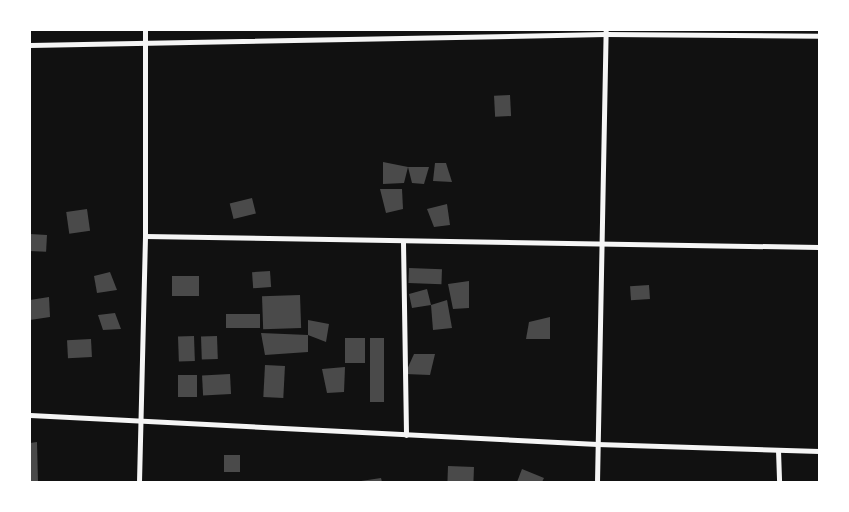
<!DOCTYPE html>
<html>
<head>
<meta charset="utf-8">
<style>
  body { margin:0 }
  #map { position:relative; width:849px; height:512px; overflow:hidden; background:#111; font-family:"Archivo Narrow",sans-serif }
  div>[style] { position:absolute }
  .building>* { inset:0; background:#4a4a4a; transform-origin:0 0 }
  .minor>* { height:5px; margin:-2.5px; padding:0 2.5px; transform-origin:2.5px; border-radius:2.5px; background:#f5f5f5 }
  span { translate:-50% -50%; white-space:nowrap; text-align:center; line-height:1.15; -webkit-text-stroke:4px #fff; paint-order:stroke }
  .frame { position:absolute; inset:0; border:31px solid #fff; pointer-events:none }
</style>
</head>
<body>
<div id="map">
  <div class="building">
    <i style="left:510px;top:95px;width:21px;height:16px;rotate:87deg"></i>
    <i style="clip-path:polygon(383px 162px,408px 167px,404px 183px,383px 184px)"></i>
    <i style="clip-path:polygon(435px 163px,446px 163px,452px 182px,433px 181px)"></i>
    <i style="clip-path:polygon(408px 167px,429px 167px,424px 184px,412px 183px)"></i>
    <i style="clip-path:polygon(380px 189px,402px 189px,403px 209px,386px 213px)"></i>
    <i style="left:252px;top:198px;width:16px;height:23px;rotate:76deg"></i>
    <i style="clip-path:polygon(447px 204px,450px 225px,434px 227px,427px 209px)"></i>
    <i style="left:87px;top:209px;width:22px;height:21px;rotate:82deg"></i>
    <i style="left:30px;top:234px;width:17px;height:17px;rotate:3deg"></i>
    <i style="left:409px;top:268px;width:33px;height:15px;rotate:2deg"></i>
    <i style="left:270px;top:271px;width:16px;height:18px;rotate:86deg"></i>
    <i style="clip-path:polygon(110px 272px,117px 290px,97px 293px,94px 276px)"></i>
    <i style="left:172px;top:276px;width:27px;height:20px"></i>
    <i style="clip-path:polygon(469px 281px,469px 308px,453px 309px,448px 284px)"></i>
    <i style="left:649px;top:285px;width:14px;height:19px;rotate:86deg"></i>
    <i style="clip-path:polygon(427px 289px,431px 305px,412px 308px,409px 294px)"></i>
    <i style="left:300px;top:295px;width:33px;height:38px;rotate:88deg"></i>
    <i style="clip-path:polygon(49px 297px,50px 317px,30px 320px,30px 300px)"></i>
    <i style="clip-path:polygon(447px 300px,452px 328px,433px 330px,431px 305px)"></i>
    <i style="clip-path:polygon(115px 313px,121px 329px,103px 330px,98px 315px)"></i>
    <i style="left:260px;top:314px;width:14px;height:34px;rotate:90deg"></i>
    <i style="clip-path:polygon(550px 317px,550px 339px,526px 339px,529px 322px)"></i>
    <i style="clip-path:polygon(308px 320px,329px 324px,326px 342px,308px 335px)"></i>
    <i style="clip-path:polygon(261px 333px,308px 335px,308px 352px,265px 355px)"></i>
    <i style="left:194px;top:336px;width:25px;height:16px;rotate:88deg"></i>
    <i style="left:217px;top:336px;width:23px;height:16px;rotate:88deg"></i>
    <i style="left:365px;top:338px;width:25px;height:20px;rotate:90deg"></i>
    <i style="left:370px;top:338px;width:14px;height:64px"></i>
    <i style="left:91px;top:339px;width:18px;height:24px;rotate:87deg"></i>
    <i style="clip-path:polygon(414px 354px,435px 354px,430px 375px,405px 374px)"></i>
    <i style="left:265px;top:365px;width:20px;height:32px;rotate:3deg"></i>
    <i style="clip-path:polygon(345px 367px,344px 392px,327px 393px,322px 369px)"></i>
    <i style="left:230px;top:374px;width:20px;height:28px;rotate:87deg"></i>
    <i style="left:178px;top:375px;width:19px;height:22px"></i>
    <i style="clip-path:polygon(37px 442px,38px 482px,30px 482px,30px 443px)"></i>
    <i style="left:224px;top:455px;width:16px;height:17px"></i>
    <i style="left:448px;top:466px;width:26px;height:15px;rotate:2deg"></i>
    <i style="clip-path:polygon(522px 469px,544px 478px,542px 482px,517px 482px)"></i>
    <i style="clip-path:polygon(381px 478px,382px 482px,361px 482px,361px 481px)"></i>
  </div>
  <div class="minor">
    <i style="left:30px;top:45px;width:576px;rotate:-1.09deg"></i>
    <i style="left:606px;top:34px;width:213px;rotate:0.5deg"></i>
    <i style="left:145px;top:236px;width:674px;rotate:0.94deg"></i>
    <i style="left:403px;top:242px;width:193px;rotate:89.1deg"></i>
    <i style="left:30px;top:415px;width:568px;rotate:2.93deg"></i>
    <i style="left:597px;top:444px;width:222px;rotate:1.8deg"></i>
    <i style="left:778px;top:450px;width:32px;rotate:88deg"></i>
    <i style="left:139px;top:482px;width:246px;rotate:-88.6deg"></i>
    <i style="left:145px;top:236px;width:206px;rotate:-90deg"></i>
    <i style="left:597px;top:482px;width:452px;rotate:-88.9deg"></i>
  </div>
  <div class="frame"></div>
</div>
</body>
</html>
